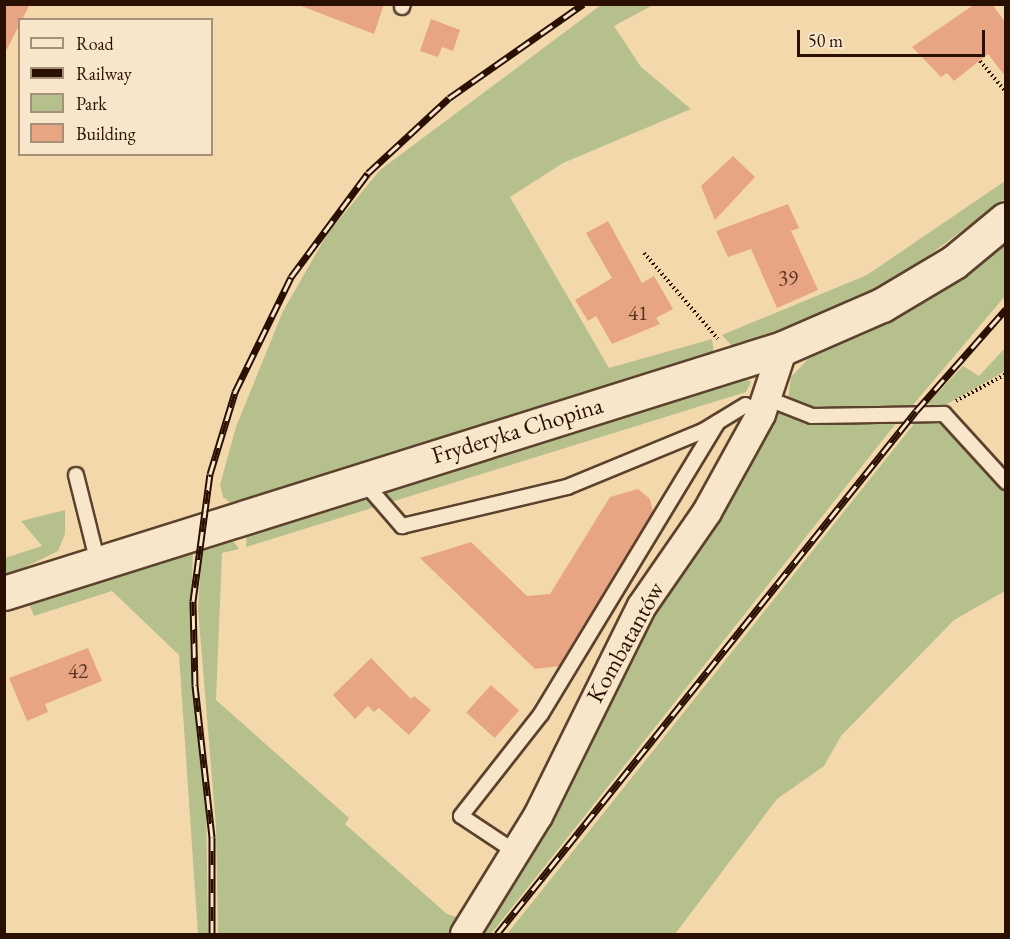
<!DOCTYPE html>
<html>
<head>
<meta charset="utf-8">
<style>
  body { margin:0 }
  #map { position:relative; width:1010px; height:939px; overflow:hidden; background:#f3d8ac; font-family:"EB Garamond",serif }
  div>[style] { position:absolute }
  .green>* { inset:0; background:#b6c08d }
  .building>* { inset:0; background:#e8a583; transform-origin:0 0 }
  .path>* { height:4px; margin-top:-2px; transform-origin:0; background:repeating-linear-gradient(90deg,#291003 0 1.5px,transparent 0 4.5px) }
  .roads { filter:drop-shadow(2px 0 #5c422d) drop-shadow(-2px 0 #5c422d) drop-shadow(0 2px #5c422d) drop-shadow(0 -2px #5c422d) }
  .lane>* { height:14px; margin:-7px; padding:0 7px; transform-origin:7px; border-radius:7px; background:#f7e6c9 }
  .street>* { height:28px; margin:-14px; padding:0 14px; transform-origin:14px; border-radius:14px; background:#f7e6c9 }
  .secondary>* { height:33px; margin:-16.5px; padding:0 16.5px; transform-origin:16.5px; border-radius:16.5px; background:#f7e6c9 }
  .rail>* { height:7px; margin-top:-3.5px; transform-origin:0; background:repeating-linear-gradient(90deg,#f7e6c9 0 14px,#291003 0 28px); box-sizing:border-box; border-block:2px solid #291003 }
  span { translate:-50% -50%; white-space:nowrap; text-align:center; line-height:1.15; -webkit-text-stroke:6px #f7e6c9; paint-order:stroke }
  .number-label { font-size:21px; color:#593523 }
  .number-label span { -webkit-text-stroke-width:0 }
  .street-label { font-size:24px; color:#291003 }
  .frame { position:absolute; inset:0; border:6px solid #291003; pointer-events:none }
  .legend { position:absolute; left:18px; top:18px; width:195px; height:138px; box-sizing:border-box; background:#f7e6c9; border:2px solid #a5907a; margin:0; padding:8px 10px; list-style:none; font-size:18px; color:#291003 }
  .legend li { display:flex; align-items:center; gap:12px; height:30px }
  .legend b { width:30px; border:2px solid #a5907a }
  .scale { position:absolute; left:797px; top:30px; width:188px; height:27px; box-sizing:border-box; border:3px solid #291003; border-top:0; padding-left:8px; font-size:18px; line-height:21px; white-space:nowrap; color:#291003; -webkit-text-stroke:4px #f7e6c9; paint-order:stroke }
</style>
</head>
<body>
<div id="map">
  <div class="green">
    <i style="clip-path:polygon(601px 5px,653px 5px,614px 26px,641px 67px,691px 109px,563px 163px,510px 197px,609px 368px,712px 339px,714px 354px,233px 505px,223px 497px,220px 485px,236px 427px,283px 311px,328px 233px,380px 170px)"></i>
    <i style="clip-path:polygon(1005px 181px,1005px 199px,886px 287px,845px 308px,745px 344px,732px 346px,722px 335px,867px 275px)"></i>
    <i style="clip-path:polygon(1005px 239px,1005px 296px,912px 406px,828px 414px,788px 399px,791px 377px,808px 359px,939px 293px)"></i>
    <i style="clip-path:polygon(1005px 348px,1005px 371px,942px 407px,927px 404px,963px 366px,979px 376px)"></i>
    <i style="clip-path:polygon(743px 377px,751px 382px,746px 392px,246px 547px,247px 531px)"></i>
    <i style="clip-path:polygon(774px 412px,823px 423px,901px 417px,491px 934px,477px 934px,665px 593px,757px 453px)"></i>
    <i style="clip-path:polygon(921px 415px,951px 424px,974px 458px,1005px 489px,1005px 591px,954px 620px,841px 736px,824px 766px,777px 799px,675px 934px,507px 934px)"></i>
    <i style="clip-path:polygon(65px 510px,65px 534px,58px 551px,5px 577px,5px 558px,42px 546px,21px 521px)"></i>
    <i style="clip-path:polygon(229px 535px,239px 549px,222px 553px,216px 700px,349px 818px,345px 824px,447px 914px,464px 919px,454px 934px,218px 934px,216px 827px,198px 609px,202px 546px)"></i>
    <i style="clip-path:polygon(193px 547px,190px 651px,206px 800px,208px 934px,198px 934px,179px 655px,112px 591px,34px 616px,29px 604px)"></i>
  </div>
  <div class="building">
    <i style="clip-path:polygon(4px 4px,30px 4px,4px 55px)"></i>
    <i style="clip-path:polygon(296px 4px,384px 4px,374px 34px)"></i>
    <i style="clip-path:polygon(975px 4px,992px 4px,1005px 22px,1005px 76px,988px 54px,954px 81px,947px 73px,941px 77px,912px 47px)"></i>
    <i style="clip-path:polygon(431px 19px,460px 30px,453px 51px,442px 47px,438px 57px,420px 51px)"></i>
    <i style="clip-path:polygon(733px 156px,755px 177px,715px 220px,701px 186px)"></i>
    <i style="clip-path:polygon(788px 204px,799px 228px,791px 231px,818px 290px,777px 308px,751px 249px,728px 257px,716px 231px)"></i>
    <i style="clip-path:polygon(608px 221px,642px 283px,654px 276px,673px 309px,656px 318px,660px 324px,612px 344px,596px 316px,588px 321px,575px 300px,612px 278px,586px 233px)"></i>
    <i style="clip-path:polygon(638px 489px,650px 499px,653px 512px,560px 666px,535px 669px,420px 558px,471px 542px,527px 596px,550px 594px,610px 497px)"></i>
    <i style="clip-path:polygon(88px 648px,102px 681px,45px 704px,48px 712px,27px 721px,9px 678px)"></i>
    <i style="clip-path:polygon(371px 658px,411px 699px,414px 696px,431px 710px,409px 735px,379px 708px,374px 712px,368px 706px,355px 719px,333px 695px)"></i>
    <i style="left:491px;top:685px;width:38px;height:37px;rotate:42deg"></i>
  </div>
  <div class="path">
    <i style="left:980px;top:61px;width:40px;rotate:50deg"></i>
    <i style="left:644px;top:253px;width:113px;rotate:49.3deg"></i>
    <i style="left:956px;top:401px;width:57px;rotate:-28.4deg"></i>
  </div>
  <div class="roads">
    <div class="lane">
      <i style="left:402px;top:7px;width:3px;rotate:-72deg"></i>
      <i style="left:766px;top:398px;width:49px;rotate:21.4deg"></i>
      <i style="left:812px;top:416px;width:132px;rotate:-0.9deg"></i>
      <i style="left:944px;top:414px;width:92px;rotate:47.6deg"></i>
      <i style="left:76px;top:475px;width:91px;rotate:76deg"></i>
      <i style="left:363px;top:481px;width:60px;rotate:49.1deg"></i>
      <i style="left:402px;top:526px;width:170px;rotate:-13.3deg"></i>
      <i style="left:567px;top:487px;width:147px;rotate:-22.4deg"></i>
      <i style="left:703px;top:431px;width:50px;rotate:-31.2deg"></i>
      <i style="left:517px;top:853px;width:67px;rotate:-146.5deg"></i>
      <i style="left:461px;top:816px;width:130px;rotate:-51.9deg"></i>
      <i style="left:541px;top:714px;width:341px;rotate:-58.8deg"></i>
    </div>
    <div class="street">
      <i style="left:465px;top:934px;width:139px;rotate:-58.3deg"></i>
      <i style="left:538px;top:816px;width:234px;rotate:-63.7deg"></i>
      <i style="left:642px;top:606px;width:114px;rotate:-55.3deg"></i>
      <i style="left:707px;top:512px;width:112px;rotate:-61.1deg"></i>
      <i style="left:761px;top:414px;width:70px;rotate:-71.6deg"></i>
    </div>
    <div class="secondary">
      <i style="left:4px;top:593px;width:817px;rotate:-17.46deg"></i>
      <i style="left:783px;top:348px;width:108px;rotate:-23.5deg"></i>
      <i style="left:882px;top:305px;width:84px;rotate:-30.8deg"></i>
      <i style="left:954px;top:262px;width:67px;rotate:-39.6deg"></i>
    </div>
  </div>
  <div class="rail">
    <i style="left:212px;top:934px;width:97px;rotate:-90deg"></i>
    <i style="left:212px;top:837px;width:153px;rotate:-96.4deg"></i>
    <i style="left:195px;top:685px;width:84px;rotate:-91.4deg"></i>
    <i style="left:193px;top:601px;width:128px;rotate:-82.4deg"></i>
    <i style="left:210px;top:474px;width:86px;rotate:-73deg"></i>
    <i style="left:235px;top:392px;width:128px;rotate:-64deg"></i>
    <i style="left:291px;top:277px;width:129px;rotate:-53.5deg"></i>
    <i style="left:368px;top:173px;width:110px;rotate:-42.8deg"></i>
    <i style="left:449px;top:98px;width:164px;rotate:-35deg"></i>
    <i style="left:497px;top:934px;width:670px;rotate:-51.3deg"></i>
    <i style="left:916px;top:411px;width:136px;rotate:-48.6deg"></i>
  </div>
  <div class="number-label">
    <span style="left:788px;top:278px">39</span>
    <span style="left:638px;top:313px">41</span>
    <span style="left:78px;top:671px">42</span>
  </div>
  <div class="street-label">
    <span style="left:517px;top:430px;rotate:-17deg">Fryderyka Chopina</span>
    <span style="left:625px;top:642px;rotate:-61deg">Kombatantów</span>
  </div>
  <div class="frame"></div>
  <ul class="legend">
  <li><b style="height:8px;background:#f7e6c9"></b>Road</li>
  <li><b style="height:8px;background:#291003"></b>Railway</li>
  <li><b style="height:16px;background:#b6c08d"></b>Park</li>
  <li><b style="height:16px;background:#e8a583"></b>Building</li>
  </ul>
  <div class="scale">50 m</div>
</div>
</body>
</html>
